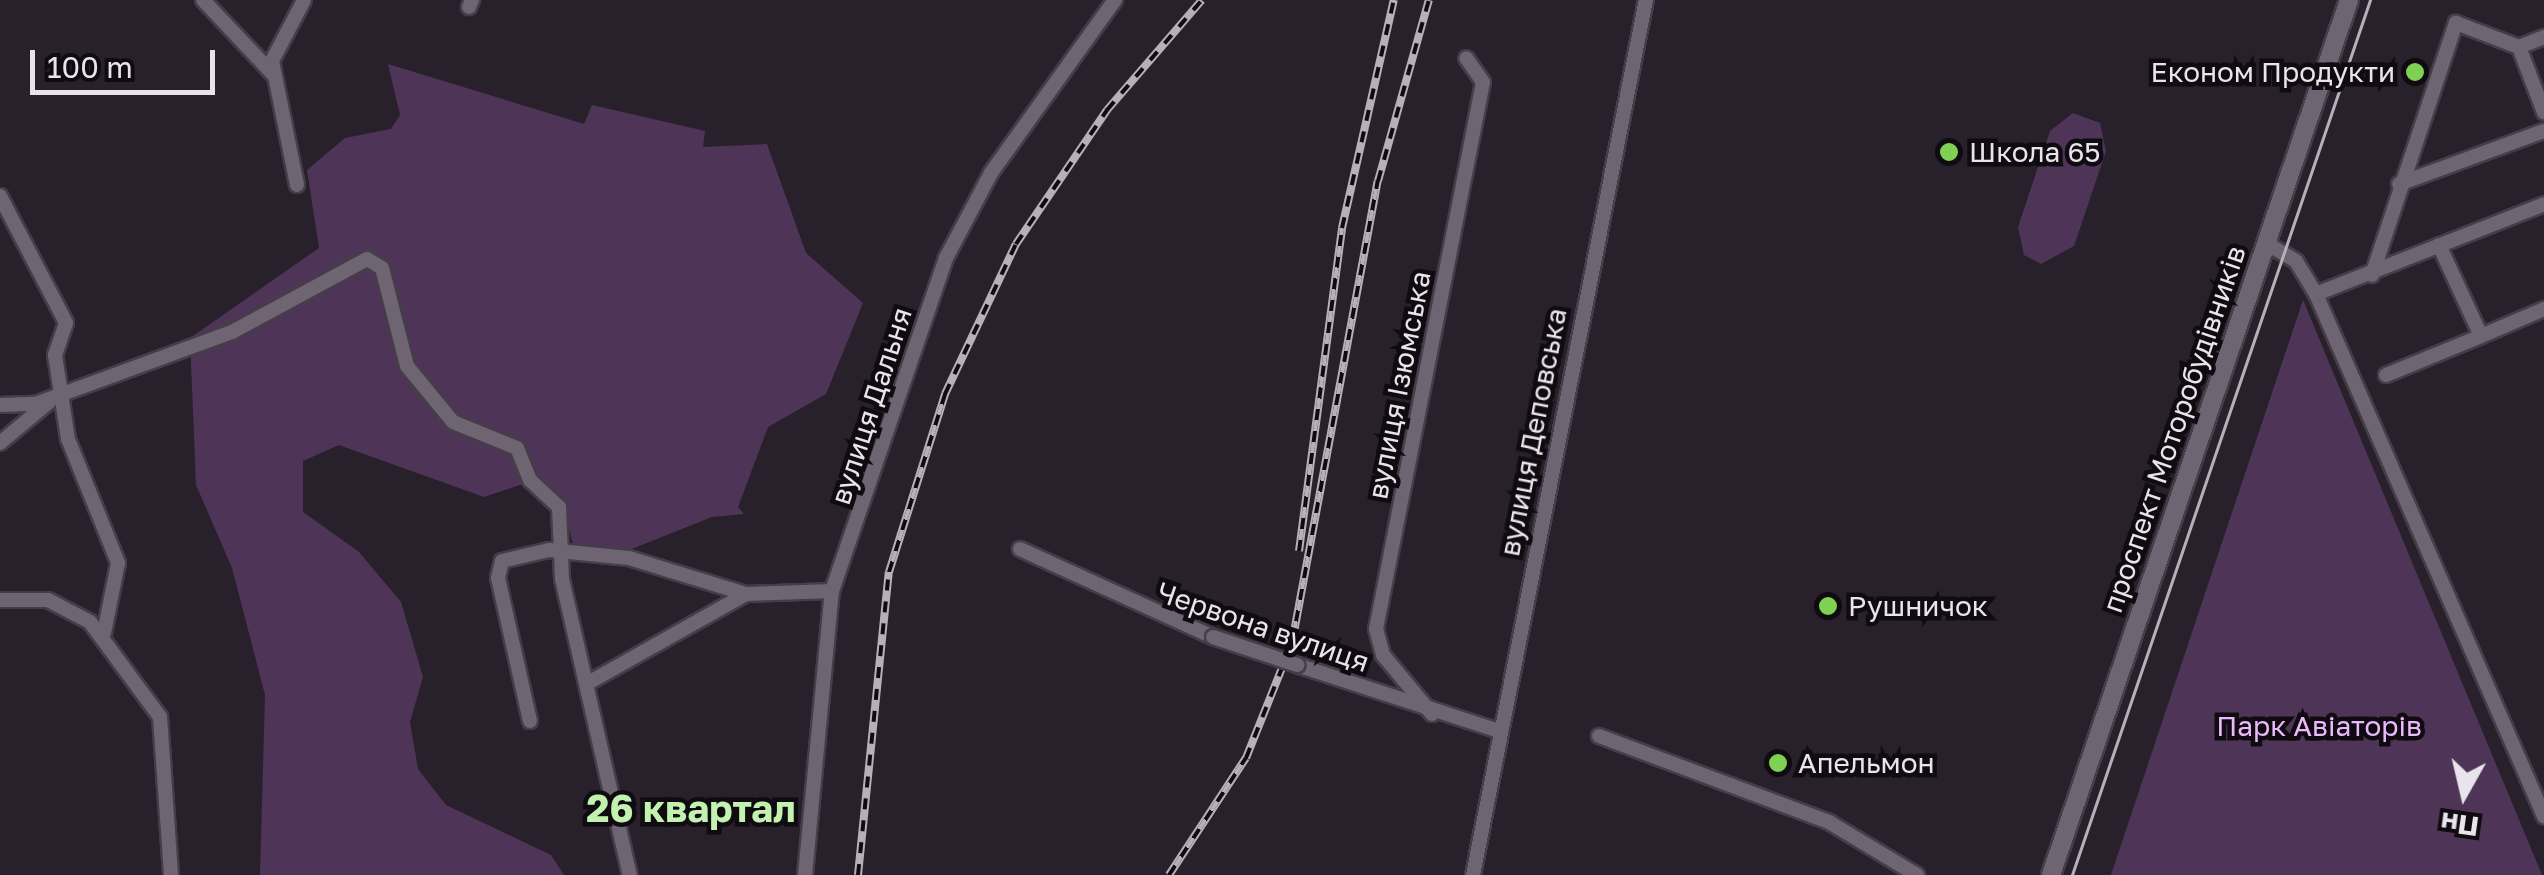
<!DOCTYPE html>
<html>
<head>
<meta charset="utf-8">
<style>
  body { margin:0 }
  #map { position:relative; width:2544px; height:875px; overflow:hidden; background:#28202b; font-family:"Golos Text",sans-serif }
  div>[style] { position:absolute }
  .green>* { inset:0; background:#4e3558 }
  .roads { filter:drop-shadow(2px 0 #453d48) drop-shadow(-2px 0 #453d48) drop-shadow(0 2px #453d48) drop-shadow(0 -2px #453d48) }
  .minor>* { height:14px; margin:-7px; padding:0 7px; transform-origin:7px; border-radius:7px; background:#6e6472 }
  .tertiary>* { height:18px; margin:-9px; padding:0 9px; transform-origin:9px; border-radius:9px; background:#6e6472 }
  .tram>* { height:2.5px; margin:-1.25px; padding:0 1.25px; transform-origin:1.25px; border-radius:1.25px; background:#b7b0b9 }
  .rail>* { height:8px; margin-top:-4px; transform-origin:0; background:repeating-linear-gradient(90deg,#0f0b10 0 11px,#b7b0b9 0 22px); box-sizing:border-box; border-block:2px solid #b7b0b9 }
  .bridges { filter:drop-shadow(2px 0 #453d48) drop-shadow(-2px 0 #453d48) drop-shadow(0 2px #453d48) drop-shadow(0 -2px #453d48) }
  .minor-bridge>* { height:14px; margin:-7px; padding:0 7px; transform-origin:7px; border-radius:7px; background:#6e6472 }
  .dots>* { width:28px; height:28px; translate:-50% -50%; box-sizing:border-box; border:5px solid #0f0b10; border-radius:50% }
  span { translate:-50% -50%; white-space:nowrap; text-align:center; line-height:1.15; -webkit-text-stroke:9px #0f0b10; paint-order:stroke }
  .poi-label { font-size:28px; color:#e9e3eb }
  .right { translate:-100% -50%; text-align:right }
  .left { translate:0 -50%; text-align:left }
  .street-label { font-size:28px; color:#e9e3eb }
  .park-label { font-size:28px; color:#e9b9fb }
  .district-label { font-size:38px; color:#c3f2b0; font-weight:700 }
  .north { position:absolute; left:2414px; top:745px; width:100px; height:100px; -webkit-text-stroke:8px #0f0b10; paint-order:stroke; rotate:188deg; font-size:28px; font-weight:700; line-height:40px; text-align:center; color:#e9e3eb }
  .north::after { content:''; display:block; margin:auto; width:35px; height:45px; background:#e9e3eb; clip-path:polygon(50% 0,100% 100%,50% 72%,0 100%) }
  .scale { position:absolute; left:30px; top:50px; width:185px; height:45px; box-sizing:border-box; border:5px solid #e9e3eb; border-top:0; padding-left:12px; font-size:30px; line-height:35px; white-space:nowrap; color:#e9e3eb; -webkit-text-stroke:8px #0f0b10; paint-order:stroke }
</style>
</head>
<body>
<div id="map">
  <div class="green">
    <i style="clip-path:polygon(388px 64px,584px 124px,592px 105px,705px 131px,703px 147px,767px 144px,806px 253px,863px 303px,826px 394px,768px 427px,738px 507px,744px 514px,712px 517px,629px 550px,573px 544px,561px 500px,541px 478px,484px 497px,339px 445px,303px 461px,303px 512px,359px 552px,401px 602px,423px 677px,410px 722px,418px 769px,446px 805px,551px 855px,564px 875px,260px 875px,265px 695px,232px 568px,196px 485px,190px 338px,319px 248px,307px 170px,345px 138px,391px 129px,400px 115px)"></i>
    <i style="clip-path:polygon(2073px 113px,2100px 123px,2106px 151px,2074px 246px,2041px 264px,2024px 255px,2018px 227px,2050px 131px)"></i>
    <i style="clip-path:polygon(2303px 300px,2542px 875px,2111px 875px)"></i>
  </div>
  <div class="roads">
    <div class="minor">
      <i style="left:203px;top:0;width:102px;rotate:46.6deg"></i>
      <i style="left:469px;top:7px;width:8px;rotate:-67deg"></i>
      <i style="left:2519px;top:47px;width:70px;rotate:69deg"></i>
      <i style="left:2399px;top:184px;width:154px;rotate:-20.1deg"></i>
      <i style="left:297px;top:185px;width:126px;rotate:-101.4deg"></i>
      <i style="left:272px;top:61px;width:69px;rotate:-62.3deg"></i>
      <i style="left:0;top:196px;width:143px;rotate:62.5deg"></i>
      <i style="left:66px;top:323px;width:34px;rotate:109deg"></i>
      <i style="left:55px;top:355px;width:85px;rotate:81.2deg"></i>
      <i style="left:68px;top:439px;width:134px;rotate:68deg"></i>
      <i style="left:118px;top:563px;width:71px;rotate:101.3deg"></i>
      <i style="left:2266px;top:243px;width:35px;rotate:31deg"></i>
      <i style="left:2296px;top:261px;width:39px;rotate:59deg"></i>
      <i style="left:2316px;top:294px;width:570px;rotate:66.41deg"></i>
      <i style="left:2439px;top:245px;width:100px;rotate:65.2deg"></i>
      <i style="left:2481px;top:336px;width:69px;rotate:-23.2deg"></i>
      <i style="left:2372px;top:275px;width:266px;rotate:-71.6deg"></i>
      <i style="left:2456px;top:23px;width:67px;rotate:20.9deg"></i>
      <i style="left:2519px;top:47px;width:27px;rotate:-22deg"></i>
      <i style="left:2316px;top:294px;width:245px;rotate:-21.5deg"></i>
      <i style="left:2386px;top:375px;width:103px;rotate:-22.3deg"></i>
      <i style="left:0;top:405px;width:35px;rotate:-2deg"></i>
      <i style="left:35px;top:404px;width:210px;rotate:-20.1deg"></i>
      <i style="left:232px;top:332px;width:153px;rotate:-28.4deg"></i>
      <i style="left:367px;top:259px;width:17px;rotate:31deg"></i>
      <i style="left:382px;top:268px;width:101px;rotate:75.7deg"></i>
      <i style="left:407px;top:366px;width:72px;rotate:50.6deg"></i>
      <i style="left:453px;top:422px;width:69px;rotate:22.1deg"></i>
      <i style="left:517px;top:448px;width:35px;rotate:68deg"></i>
      <i style="left:530px;top:480px;width:40px;rotate:43deg"></i>
      <i style="left:559px;top:507px;width:72px;rotate:87.6deg"></i>
      <i style="left:562px;top:579px;width:304px;rotate:77.1deg"></i>
      <i style="left:0;top:443px;width:64px;rotate:-39.9deg"></i>
      <i style="left:1020px;top:549px;width:212px;rotate:24.5deg"></i>
      <i style="left:0;top:600px;width:48px"></i>
      <i style="left:48px;top:600px;width:47px;rotate:27.6deg"></i>
      <i style="left:90px;top:622px;width:118px;rotate:53.6deg"></i>
      <i style="left:160px;top:717px;width:158px;rotate:86deg"></i>
      <i style="left:1297px;top:665px;width:213px;rotate:18.1deg"></i>
      <i style="left:588px;top:683px;width:181px;rotate:-29.4deg"></i>
      <i style="left:746px;top:594px;width:86px;rotate:-2deg"></i>
      <i style="left:1432px;top:714px;width:77px;rotate:-129.7deg"></i>
      <i style="left:1383px;top:655px;width:27px;rotate:-105deg"></i>
      <i style="left:1376px;top:629px;width:557px;rotate:-78.93deg"></i>
      <i style="left:1483px;top:82px;width:29px;rotate:-125deg"></i>
      <i style="left:530px;top:721px;width:147px;rotate:-102.6deg"></i>
      <i style="left:498px;top:578px;width:17px;rotate:-77deg"></i>
      <i style="left:502px;top:561px;width:48px;rotate:-13.2deg"></i>
      <i style="left:549px;top:550px;width:80px;rotate:5.7deg"></i>
      <i style="left:629px;top:558px;width:122px;rotate:17.1deg"></i>
      <i style="left:1599px;top:736px;width:246px;rotate:20.5deg"></i>
      <i style="left:1829px;top:822px;width:103px;rotate:31.1deg"></i>
      <i style="left:805px;top:875px;width:285px;rotate:-84.6deg"></i>
      <i style="left:832px;top:591px;width:352px;rotate:-71.1deg"></i>
      <i style="left:946px;top:258px;width:96px;rotate:-62.1deg"></i>
      <i style="left:991px;top:173px;width:213px;rotate:-54.4deg"></i>
      <i style="left:1473px;top:875px;width:892px;rotate:-78.82deg"></i>
    </div>
    <div class="tertiary">
      <i style="left:2051px;top:875px;width:924px;rotate:-71.19deg"></i>
    </div>
  </div>
  <div class="tram">
    <i style="left:2072px;top:875px;width:924px;rotate:-71.19deg"></i>
  </div>
  <div class="rail">
    <i style="left:1299px;top:551px;width:326px;rotate:-82.4deg"></i>
    <i style="left:1342px;top:228px;width:234px;rotate:-77.2deg"></i>
    <i style="left:858px;top:875px;width:305px;rotate:-84.2deg"></i>
    <i style="left:889px;top:572px;width:187px;rotate:-72.5deg"></i>
    <i style="left:945px;top:394px;width:166px;rotate:-64.7deg"></i>
    <i style="left:1016px;top:244px;width:162px;rotate:-55.8deg"></i>
    <i style="left:1107px;top:110px;width:145px;rotate:-49.2deg"></i>
    <i style="left:1169px;top:875px;width:140px;rotate:-56.7deg"></i>
    <i style="left:1246px;top:758px;width:124px;rotate:-68.2deg"></i>
    <i style="left:1292px;top:643px;width:470px;rotate:-79.5deg"></i>
    <i style="left:1378px;top:181px;width:188px;rotate:-74.3deg"></i>
  </div>
  <div class="bridges">
    <div class="minor-bridge">
      <i style="left:1213px;top:637px;width:89px;rotate:18.4deg"></i>
    </div>
  </div>
  <div class="dots">
    <i style="left:2415px;top:72px;background:#7ed153"></i>
    <i style="left:1949px;top:152px;background:#7ed153"></i>
    <i style="left:1828px;top:606px;background:#7ed153"></i>
    <i style="left:1778px;top:763px;background:#7ed153"></i>
  </div>
  <div class="poi-label">
    <span class="right" style="left:2395px;top:72px">Економ Продукти</span>
    <span class="left" style="left:1969px;top:152px">Школа 65</span>
    <span class="left" style="left:1848px;top:606px">Рушничок</span>
    <span class="left" style="left:1798px;top:763px">Апельмон</span>
  </div>
  <div class="street-label">
    <span style="left:1399px;top:385px;rotate:-79deg">вулиця Ізюмська</span>
    <span style="left:871px;top:406px;rotate:-72deg">вулиця Дальня</span>
    <span style="left:2174px;top:429px;rotate:-71deg">проспект Моторобудівників</span>
    <span style="left:1533px;top:432px;rotate:-79deg">вулиця Деповська</span>
    <span style="left:1263px;top:627px;rotate:19deg">Червона вулиця</span>
  </div>
  <div class="park-label">
    <span style="left:2319px;top:726px">Парк Авіаторів</span>
  </div>
  <div class="district-label">
    <span style="left:691px;top:808px">26 квартал</span>
  </div>
  <div class="north">Пн</div>
  <div class="scale">100 m</div>
</div>
</body>
</html>
